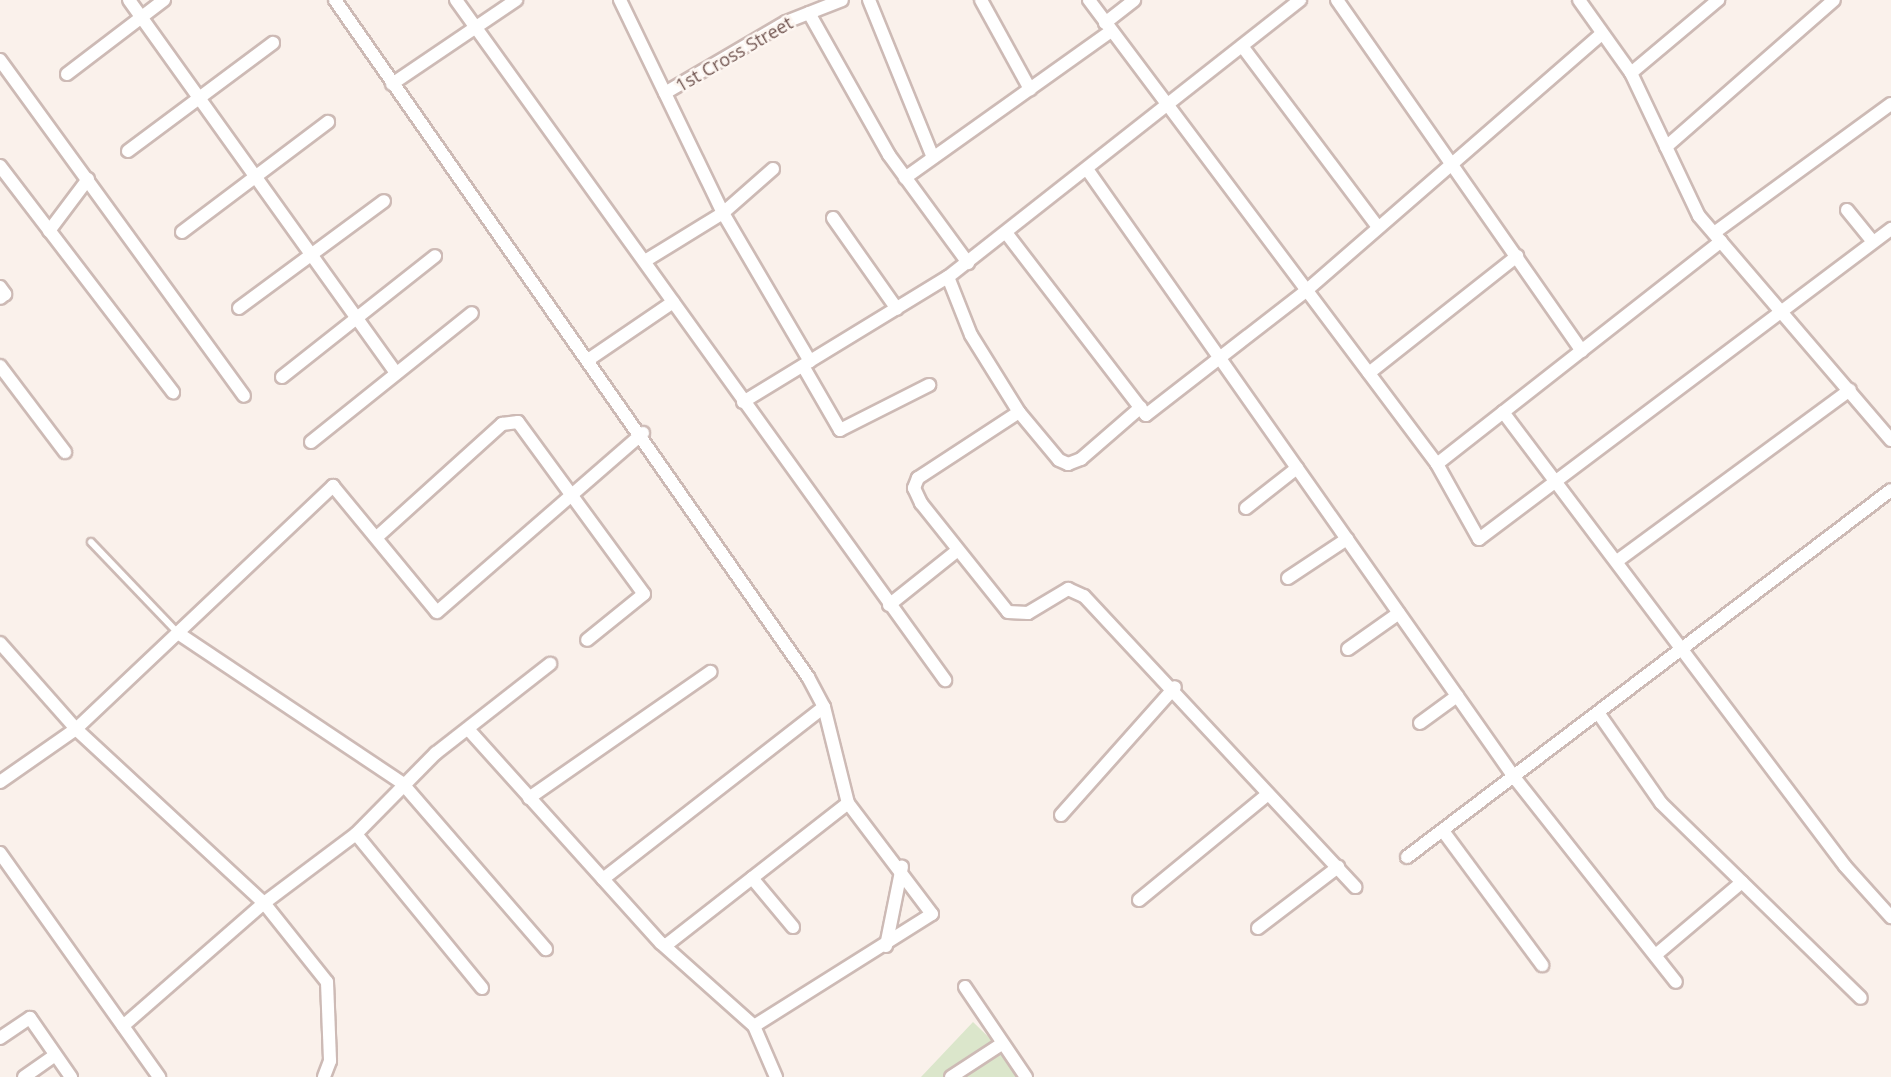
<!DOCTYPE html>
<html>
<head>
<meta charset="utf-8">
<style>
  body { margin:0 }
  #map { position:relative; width:1891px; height:1077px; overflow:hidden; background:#faf1eb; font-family:"Open Sans",sans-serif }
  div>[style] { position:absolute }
  .green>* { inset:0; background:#dbe6cb }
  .roads { filter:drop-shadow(2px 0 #cdbab5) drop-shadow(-2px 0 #cdbab5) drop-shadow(0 2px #cdbab5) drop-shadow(0 -2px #cdbab5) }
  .lane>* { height:6px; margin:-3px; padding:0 3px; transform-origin:3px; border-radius:3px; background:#fff }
  .street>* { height:12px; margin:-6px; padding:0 6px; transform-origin:6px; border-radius:6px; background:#fff }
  span { translate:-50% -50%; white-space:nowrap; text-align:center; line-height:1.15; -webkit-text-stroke:5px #fdf6f1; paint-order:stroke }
  .street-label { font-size:18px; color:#725651 }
</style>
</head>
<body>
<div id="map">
  <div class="green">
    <i style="clip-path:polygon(973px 1022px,1030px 1077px,921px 1077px)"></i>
  </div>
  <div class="roads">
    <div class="lane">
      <i style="left:91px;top:542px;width:126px;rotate:46.3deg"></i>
    </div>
    <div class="street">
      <i style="left:129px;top:0;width:459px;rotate:54.4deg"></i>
      <i style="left:335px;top:0;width:826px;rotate:55.06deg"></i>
      <i style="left:808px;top:677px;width:34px;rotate:62deg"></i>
      <i style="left:824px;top:707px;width:99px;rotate:76deg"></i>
      <i style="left:848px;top:803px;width:139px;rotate:52.9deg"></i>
      <i style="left:932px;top:914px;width:210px;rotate:147.8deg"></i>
      <i style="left:456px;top:0;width:838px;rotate:54.28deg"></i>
      <i style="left:620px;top:0;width:237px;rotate:64.2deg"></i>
      <i style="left:723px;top:213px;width:92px;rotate:148.4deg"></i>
      <i style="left:869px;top:0;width:170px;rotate:67.9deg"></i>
      <i style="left:981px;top:0;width:102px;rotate:61.2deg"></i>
      <i style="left:1089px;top:0;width:580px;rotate:53.13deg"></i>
      <i style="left:1437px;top:464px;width:86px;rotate:60.8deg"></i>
      <i style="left:1479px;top:539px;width:516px;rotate:-36.96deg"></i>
      <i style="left:1337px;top:0;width:428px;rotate:55.1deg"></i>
      <i style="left:1579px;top:0;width:90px;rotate:54.5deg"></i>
      <i style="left:1631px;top:73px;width:158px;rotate:64.6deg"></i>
      <i style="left:1699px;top:216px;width:295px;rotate:49.4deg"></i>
      <i style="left:809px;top:13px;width:163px;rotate:60.6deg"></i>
      <i style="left:889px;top:155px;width:134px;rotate:53.8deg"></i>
      <i style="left:1105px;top:23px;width:37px;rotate:-38deg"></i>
      <i style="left:1242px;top:46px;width:226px;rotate:53.1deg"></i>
      <i style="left:0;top:60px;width:415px;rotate:54deg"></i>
      <i style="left:1631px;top:73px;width:114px;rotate:-40deg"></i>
      <i style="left:67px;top:74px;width:122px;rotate:-37.3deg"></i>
      <i style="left:392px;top:84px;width:150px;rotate:-34.1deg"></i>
      <i style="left:665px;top:93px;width:140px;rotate:-30.4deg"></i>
      <i style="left:786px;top:22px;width:60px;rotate:-21.4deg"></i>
      <i style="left:1666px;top:147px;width:223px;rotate:-41.2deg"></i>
      <i style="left:128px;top:151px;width:181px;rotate:-36.7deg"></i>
      <i style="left:0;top:166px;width:285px;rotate:52.6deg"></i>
      <i style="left:773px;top:169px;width:67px;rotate:138.7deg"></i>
      <i style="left:723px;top:213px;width:172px;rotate:59.6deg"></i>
      <i style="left:1089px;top:172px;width:739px;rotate:54.91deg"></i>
      <i style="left:1514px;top:777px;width:261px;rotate:51.7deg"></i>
      <i style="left:905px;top:178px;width:253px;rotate:-35.5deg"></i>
      <i style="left:1847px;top:210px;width:41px;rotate:50.9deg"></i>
      <i style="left:833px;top:218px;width:111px;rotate:54.9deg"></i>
      <i style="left:49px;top:231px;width:65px;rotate:-53.1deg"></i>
      <i style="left:182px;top:232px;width:183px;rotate:-37deg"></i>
      <i style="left:1714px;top:233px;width:219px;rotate:-36.1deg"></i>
      <i style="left:1007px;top:234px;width:228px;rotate:52.5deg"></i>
      <i style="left:1146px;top:415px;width:204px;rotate:-37.8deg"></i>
      <i style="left:1307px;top:290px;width:390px;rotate:-41deg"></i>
      <i style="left:948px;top:277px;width:62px;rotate:68.4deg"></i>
      <i style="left:971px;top:335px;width:91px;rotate:58.1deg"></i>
      <i style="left:1019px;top:412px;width:62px;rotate:50.2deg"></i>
      <i style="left:1059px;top:460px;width:10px;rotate:24deg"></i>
      <i style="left:1068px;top:464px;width:14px;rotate:-21deg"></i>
      <i style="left:1081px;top:459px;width:79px;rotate:-40.9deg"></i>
      <i style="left:0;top:287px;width:9px;rotate:54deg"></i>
      <i style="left:5px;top:294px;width:6px;rotate:141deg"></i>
      <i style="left:239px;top:308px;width:180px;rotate:-36.4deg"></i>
      <i style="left:588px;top:360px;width:103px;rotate:-34.3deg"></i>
      <i style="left:0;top:366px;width:108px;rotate:52.9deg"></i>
      <i style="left:803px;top:366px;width:74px;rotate:60deg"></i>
      <i style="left:840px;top:430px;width:100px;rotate:-26.8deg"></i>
      <i style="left:1369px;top:373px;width:189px;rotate:-38.3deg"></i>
      <i style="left:282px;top:377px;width:195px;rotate:-38.3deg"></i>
      <i style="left:743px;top:402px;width:240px;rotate:-31.4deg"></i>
      <i style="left:948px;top:277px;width:448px;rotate:-38.2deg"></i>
      <i style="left:1019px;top:412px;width:121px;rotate:146.8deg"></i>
      <i style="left:918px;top:478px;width:11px;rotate:112deg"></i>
      <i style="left:914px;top:488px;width:17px;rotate:65deg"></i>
      <i style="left:921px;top:503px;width:139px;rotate:51.4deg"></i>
      <i style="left:1008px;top:612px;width:20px;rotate:3deg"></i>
      <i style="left:1028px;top:613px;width:47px;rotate:-31deg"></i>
      <i style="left:1068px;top:589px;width:17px;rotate:24deg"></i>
      <i style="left:1084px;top:596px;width:398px;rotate:47deg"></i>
      <i style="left:1503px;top:412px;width:568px;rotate:53.01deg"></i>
      <i style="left:1845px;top:866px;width:69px;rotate:48deg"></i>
      <i style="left:311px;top:442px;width:206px;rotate:-38.7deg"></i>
      <i style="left:1437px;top:464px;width:361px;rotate:-38.1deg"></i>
      <i style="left:1246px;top:508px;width:65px;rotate:-38.1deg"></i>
      <i style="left:377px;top:537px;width:169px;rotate:-42.1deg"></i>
      <i style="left:502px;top:424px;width:16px;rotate:-7deg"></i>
      <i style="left:518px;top:422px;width:213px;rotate:53.8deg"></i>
      <i style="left:644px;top:594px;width:73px;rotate:141.1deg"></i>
      <i style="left:1617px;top:561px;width:289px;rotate:-36.3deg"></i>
      <i style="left:1288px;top:578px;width:71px;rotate:-33.5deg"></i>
      <i style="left:889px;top:605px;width:88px;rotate:-38.6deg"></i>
      <i style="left:178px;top:633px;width:270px;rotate:33.8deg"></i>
      <i style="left:402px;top:783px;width:220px;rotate:49.1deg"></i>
      <i style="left:0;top:643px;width:115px;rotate:48.5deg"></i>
      <i style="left:76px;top:729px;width:256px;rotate:42.8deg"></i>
      <i style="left:264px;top:903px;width:101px;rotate:51.4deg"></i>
      <i style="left:327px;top:982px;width:79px;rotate:87.8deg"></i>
      <i style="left:330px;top:1061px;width:17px;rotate:111deg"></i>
      <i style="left:1348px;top:649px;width:62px;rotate:-35.2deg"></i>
      <i style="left:1599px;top:714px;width:108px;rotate:55.1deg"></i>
      <i style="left:1661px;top:803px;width:279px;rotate:44.3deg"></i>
      <i style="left:1420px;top:723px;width:46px;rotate:-36.1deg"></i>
      <i style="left:468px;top:729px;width:288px;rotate:48deg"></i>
      <i style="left:661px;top:943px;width:125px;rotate:41.7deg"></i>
      <i style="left:754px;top:1026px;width:56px;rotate:66.7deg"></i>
      <i style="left:0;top:782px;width:93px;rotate:-34.9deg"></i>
      <i style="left:76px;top:729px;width:354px;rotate:-43.4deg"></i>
      <i style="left:333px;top:486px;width:163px;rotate:50.5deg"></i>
      <i style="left:437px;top:612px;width:273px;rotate:-41deg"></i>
      <i style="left:529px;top:798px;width:221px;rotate:-34.8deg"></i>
      <i style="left:1061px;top:815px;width:171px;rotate:-48.3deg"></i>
      <i style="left:1443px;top:831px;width:167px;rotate:53.5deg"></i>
      <i style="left:356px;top:834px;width:199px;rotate:50.7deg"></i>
      <i style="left:0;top:853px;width:275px;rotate:54.6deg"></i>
      <i style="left:1407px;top:857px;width:607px;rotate:-37.17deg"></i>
      <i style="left:752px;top:878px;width:64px;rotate:50.1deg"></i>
      <i style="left:603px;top:879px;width:280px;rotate:-37.9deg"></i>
      <i style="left:1139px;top:900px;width:167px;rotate:-39.4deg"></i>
      <i style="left:1258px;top:928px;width:101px;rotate:-37.3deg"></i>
      <i style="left:665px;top:946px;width:232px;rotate:-38deg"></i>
      <i style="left:886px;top:946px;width:81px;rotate:-78.6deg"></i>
      <i style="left:1658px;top:953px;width:110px;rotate:-40.2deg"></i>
      <i style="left:965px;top:987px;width:109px;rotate:55.9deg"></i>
      <i style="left:123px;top:1026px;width:187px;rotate:-41.1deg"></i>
      <i style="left:264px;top:903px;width:115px;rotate:-36.9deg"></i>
      <i style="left:356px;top:834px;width:114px;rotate:-45.4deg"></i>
      <i style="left:436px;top:753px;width:145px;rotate:-38deg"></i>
      <i style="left:0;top:1038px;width:36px;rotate:-34deg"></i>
      <i style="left:30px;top:1018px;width:72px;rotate:55.2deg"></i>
      <i style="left:24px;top:1077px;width:38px;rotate:-35deg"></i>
      <i style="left:951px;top:1077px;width:59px;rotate:-33.1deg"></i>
    </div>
  </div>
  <div class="street-label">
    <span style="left:734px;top:54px;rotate:-30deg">1st Cross Street</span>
  </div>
</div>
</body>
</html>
